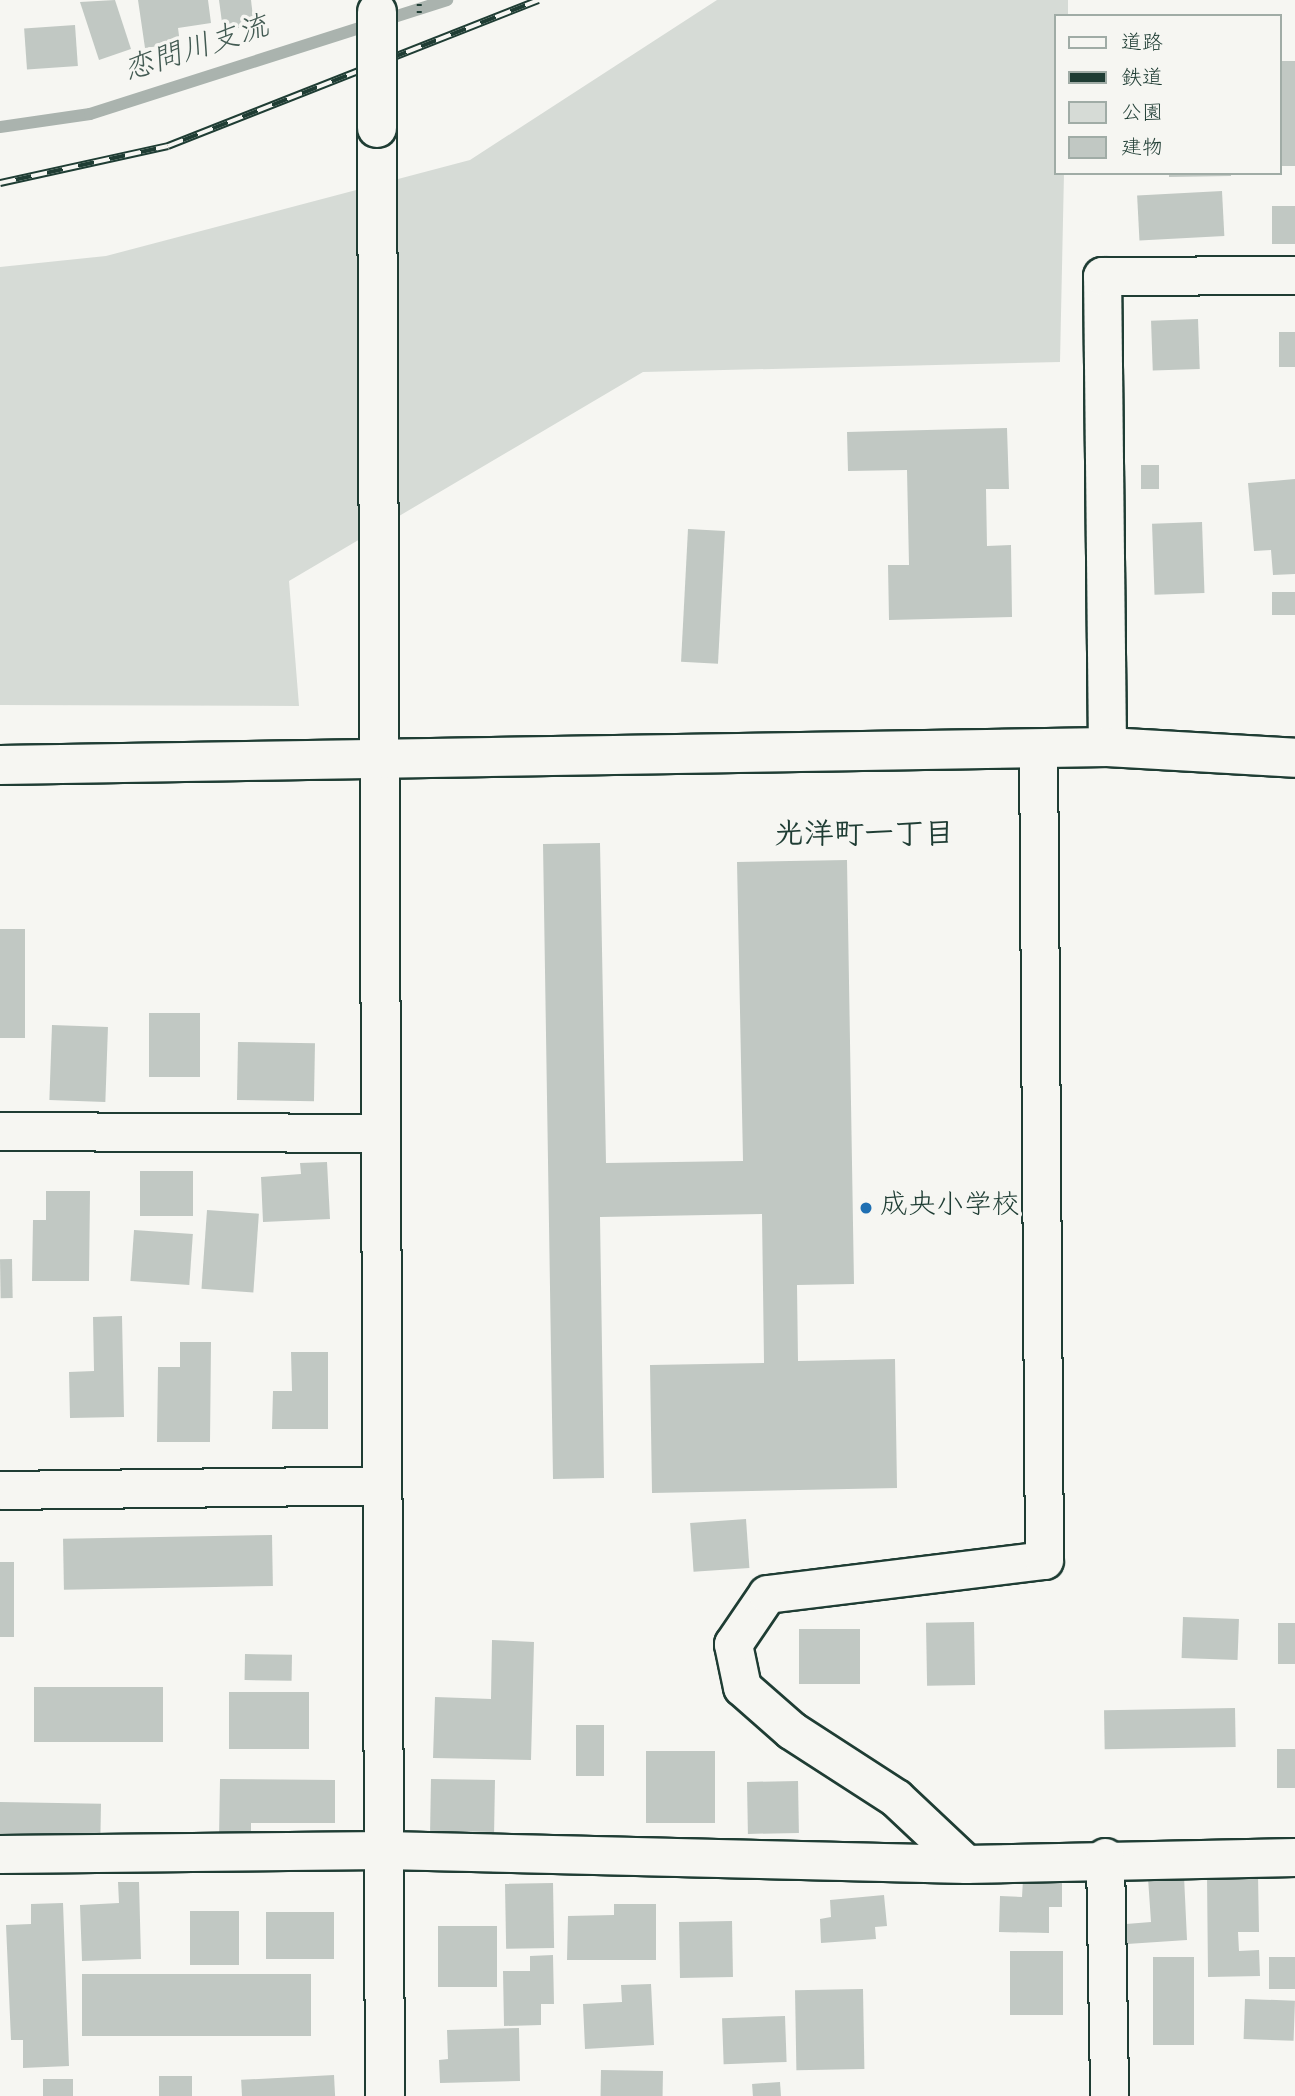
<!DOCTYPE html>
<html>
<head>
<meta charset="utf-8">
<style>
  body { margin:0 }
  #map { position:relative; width:1295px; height:2096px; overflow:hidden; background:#f6f6f2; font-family:Dekko,"Klee One",sans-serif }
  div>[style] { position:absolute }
  .green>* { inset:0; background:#d6dbd6 }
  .stream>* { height:12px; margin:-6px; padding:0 6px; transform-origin:6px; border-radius:6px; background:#aab3ae }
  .building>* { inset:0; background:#c1c8c3; transform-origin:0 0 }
  .roads { filter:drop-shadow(2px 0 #1f3d34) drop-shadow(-2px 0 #1f3d34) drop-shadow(0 2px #1f3d34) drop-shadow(0 -2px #1f3d34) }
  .minor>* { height:37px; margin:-18.5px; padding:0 18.5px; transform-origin:18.5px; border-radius:18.5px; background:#f6f6f2 }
  .tertiary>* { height:38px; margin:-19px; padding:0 19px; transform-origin:19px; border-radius:19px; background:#f6f6f2 }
  .rail>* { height:8px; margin-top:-4px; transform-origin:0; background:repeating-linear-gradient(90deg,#f6f6f2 0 16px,#1f3d34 0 32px); box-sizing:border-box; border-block:2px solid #1f3d34 }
  .path-bridge>* { height:4.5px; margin-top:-2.25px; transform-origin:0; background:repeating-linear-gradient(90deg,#1f3d34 0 2px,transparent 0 7px) }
  .bridges { filter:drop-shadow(2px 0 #1f3d34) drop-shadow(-2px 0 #1f3d34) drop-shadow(0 2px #1f3d34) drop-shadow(0 -2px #1f3d34) }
  .tertiary-bridge>* { height:38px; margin:-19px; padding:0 19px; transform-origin:19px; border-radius:19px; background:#f6f6f2 }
  .dots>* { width:19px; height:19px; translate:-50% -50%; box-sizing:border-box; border:4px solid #f6f6f2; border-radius:50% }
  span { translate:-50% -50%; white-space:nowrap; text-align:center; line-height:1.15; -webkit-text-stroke:7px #f6f6f2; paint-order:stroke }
  .poi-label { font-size:28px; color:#1f3d34 }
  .left { translate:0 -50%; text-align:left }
  .water-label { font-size:30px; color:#425a52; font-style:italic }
  .neighbourhood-label { font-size:30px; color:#1f3d34; font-weight:700 }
  .legend { position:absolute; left:1054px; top:14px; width:228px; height:161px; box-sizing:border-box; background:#f6f6f2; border:2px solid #a0aca6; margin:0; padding:9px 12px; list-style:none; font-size:21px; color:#1f3d34 }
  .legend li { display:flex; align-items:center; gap:14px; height:35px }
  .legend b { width:35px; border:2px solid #a0aca6 }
</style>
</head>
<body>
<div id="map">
  <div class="green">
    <i style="clip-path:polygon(717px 0,1068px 0,1068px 16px,1055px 16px,1055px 173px,1064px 173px,1060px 362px,643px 372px,289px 581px,299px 706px,0 705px,0 267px,106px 256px,470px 160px)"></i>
  </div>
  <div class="stream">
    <i style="left:0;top:127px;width:91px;rotate:-8.2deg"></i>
    <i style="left:90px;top:114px;width:375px;rotate:-17.7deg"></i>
  </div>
  <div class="building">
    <i style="clip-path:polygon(115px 0,131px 49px,99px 60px,80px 2px)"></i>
    <i style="clip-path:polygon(138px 0,208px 0,211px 23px,178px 28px,180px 43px,145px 48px)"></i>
    <i style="clip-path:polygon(219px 0,251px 0,254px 26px,223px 30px)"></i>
    <i style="left:75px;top:25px;width:41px;height:51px;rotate:86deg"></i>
    <i style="left:1279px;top:61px;width:16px;height:105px"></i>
    <i style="clip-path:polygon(1169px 173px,1231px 173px,1231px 176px,1169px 177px)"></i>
    <i style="left:1222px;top:191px;width:45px;height:85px;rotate:87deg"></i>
    <i style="left:1295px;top:206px;width:38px;height:23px;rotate:90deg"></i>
    <i style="left:1198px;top:319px;width:50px;height:47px;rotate:88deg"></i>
    <i style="left:1295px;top:332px;width:35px;height:16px;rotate:90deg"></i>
    <i style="clip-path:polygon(1007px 428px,1009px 489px,986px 489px,987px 546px,1011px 545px,1012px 617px,889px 620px,888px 565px,909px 565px,907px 470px,848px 471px,847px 432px)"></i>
    <i style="left:1141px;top:465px;width:18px;height:24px"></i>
    <i style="clip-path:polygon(1295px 479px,1295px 574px,1273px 575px,1271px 550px,1254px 551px,1248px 483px)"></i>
    <i style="left:1202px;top:522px;width:71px;height:50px;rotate:88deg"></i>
    <i style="left:688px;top:529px;width:37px;height:133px;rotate:3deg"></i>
    <i style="left:1295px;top:592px;width:23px;height:23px;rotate:90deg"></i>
    <i style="clip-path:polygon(600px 843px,606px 1163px,743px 1161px,737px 862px,847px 860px,854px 1284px,797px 1285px,798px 1361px,895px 1359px,897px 1488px,652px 1493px,650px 1365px,764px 1363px,762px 1214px,600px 1217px,604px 1478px,553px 1479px,543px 844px)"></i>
    <i style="left:0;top:929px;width:25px;height:109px"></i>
    <i style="left:149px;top:1013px;width:51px;height:64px"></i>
    <i style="left:52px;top:1025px;width:56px;height:75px;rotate:2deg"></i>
    <i style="left:238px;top:1042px;width:77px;height:58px;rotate:1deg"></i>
    <i style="clip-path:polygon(327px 1162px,330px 1219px,263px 1222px,261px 1177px,301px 1174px,300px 1163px)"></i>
    <i style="left:140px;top:1171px;width:53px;height:45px"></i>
    <i style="clip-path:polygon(46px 1191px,90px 1191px,89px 1281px,32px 1281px,33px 1220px,46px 1220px)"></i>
    <i style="left:207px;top:1210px;width:52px;height:79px;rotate:4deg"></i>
    <i style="left:134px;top:1230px;width:59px;height:51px;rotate:4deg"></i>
    <i style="left:12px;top:1259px;width:39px;height:12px;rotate:89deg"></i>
    <i style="clip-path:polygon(122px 1316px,124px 1417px,70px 1418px,69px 1372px,94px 1371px,93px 1317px)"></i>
    <i style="clip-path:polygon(180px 1342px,211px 1342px,210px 1442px,157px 1442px,158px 1367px,180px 1367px)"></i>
    <i style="clip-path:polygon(291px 1352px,328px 1352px,328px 1429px,272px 1429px,273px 1391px,292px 1391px)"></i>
    <i style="left:746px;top:1519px;width:49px;height:56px;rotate:86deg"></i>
    <i style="left:272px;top:1535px;width:51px;height:209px;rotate:89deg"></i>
    <i style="left:0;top:1562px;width:14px;height:75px"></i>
    <i style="left:1183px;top:1617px;width:56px;height:41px;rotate:2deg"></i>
    <i style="left:974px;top:1622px;width:63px;height:48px;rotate:89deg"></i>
    <i style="left:1295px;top:1623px;width:41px;height:17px;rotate:90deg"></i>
    <i style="left:799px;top:1629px;width:61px;height:55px"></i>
    <i style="clip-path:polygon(492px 1640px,534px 1642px,531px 1760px,433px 1758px,435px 1697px,491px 1699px)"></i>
    <i style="left:245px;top:1654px;width:47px;height:26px;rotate:1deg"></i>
    <i style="left:163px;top:1687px;width:55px;height:129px;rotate:90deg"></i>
    <i style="left:309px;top:1692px;width:57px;height:80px;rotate:90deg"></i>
    <i style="left:1235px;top:1708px;width:39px;height:131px;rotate:89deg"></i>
    <i style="left:576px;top:1725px;width:28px;height:51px"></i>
    <i style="left:1277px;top:1749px;width:18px;height:39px"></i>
    <i style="left:646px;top:1751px;width:69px;height:72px"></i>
    <i style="clip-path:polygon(220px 1779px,335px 1780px,335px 1823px,251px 1823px,251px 1839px,219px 1838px)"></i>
    <i style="left:431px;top:1779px;width:64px;height:52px;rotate:1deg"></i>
    <i style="left:798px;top:1781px;width:52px;height:51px;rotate:89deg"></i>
    <i style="left:0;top:1802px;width:101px;height:39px;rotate:1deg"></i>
    <i style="clip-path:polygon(1258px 1874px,1259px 1932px,1238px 1932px,1239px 1951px,1259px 1950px,1260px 1976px,1208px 1977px,1207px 1875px)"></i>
    <i style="clip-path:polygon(1184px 1876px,1187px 1940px,1127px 1944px,1126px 1924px,1151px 1922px,1148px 1878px)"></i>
    <i style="clip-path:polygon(1023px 1879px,1062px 1880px,1062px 1907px,1049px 1907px,1049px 1933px,999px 1932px,1000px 1896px,1022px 1897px)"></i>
    <i style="clip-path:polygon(118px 1882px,139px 1882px,141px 1959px,82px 1961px,80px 1905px,119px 1903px)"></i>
    <i style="left:553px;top:1883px;width:65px;height:48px;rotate:89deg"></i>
    <i style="clip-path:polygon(884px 1895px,887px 1926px,875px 1927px,876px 1939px,821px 1943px,820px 1919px,831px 1917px,830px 1900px)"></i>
    <i style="clip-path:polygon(63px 1903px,69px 2066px,23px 2068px,23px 2040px,11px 2040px,6px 1925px,31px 1924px,31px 1904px)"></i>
    <i style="clip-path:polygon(614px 1904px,656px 1904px,656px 1960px,567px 1960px,568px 1916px,614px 1915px)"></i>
    <i style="left:190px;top:1911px;width:49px;height:54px"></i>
    <i style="left:266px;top:1912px;width:68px;height:47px"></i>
    <i style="left:732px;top:1921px;width:56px;height:53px;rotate:89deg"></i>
    <i style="left:438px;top:1926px;width:59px;height:61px"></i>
    <i style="left:1010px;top:1951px;width:53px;height:64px"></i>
    <i style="clip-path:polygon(553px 1955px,554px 2004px,541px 2004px,541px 2025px,504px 2026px,503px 1971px,530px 1971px,530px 1956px)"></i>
    <i style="left:1153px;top:1957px;width:41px;height:88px"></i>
    <i style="left:1269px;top:1957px;width:26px;height:32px"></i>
    <i style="left:311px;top:1974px;width:62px;height:229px;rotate:90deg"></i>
    <i style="clip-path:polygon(651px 1984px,654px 2045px,585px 2049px,583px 2004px,622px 2002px,621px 1985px)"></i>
    <i style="left:863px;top:1989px;width:80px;height:68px;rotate:89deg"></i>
    <i style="left:1245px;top:1999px;width:50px;height:40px;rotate:2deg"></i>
    <i style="left:785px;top:2016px;width:46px;height:63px;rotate:88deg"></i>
    <i style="clip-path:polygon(519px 2028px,520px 2081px,440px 2083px,439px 2060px,448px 2059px,447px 2030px)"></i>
    <i style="left:601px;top:2070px;width:62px;height:26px;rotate:1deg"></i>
    <i style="left:334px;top:2075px;width:21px;height:93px;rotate:87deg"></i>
    <i style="left:159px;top:2076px;width:33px;height:20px"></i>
    <i style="left:73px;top:2079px;width:17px;height:30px;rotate:90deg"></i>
    <i style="left:780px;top:2082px;width:14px;height:28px;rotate:86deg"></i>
  </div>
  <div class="roads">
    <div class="minor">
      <i style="left:1107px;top:747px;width:471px;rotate:-90.6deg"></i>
      <i style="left:1102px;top:276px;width:193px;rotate:-0.3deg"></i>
      <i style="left:0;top:1131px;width:379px;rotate:0.3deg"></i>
      <i style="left:0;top:1490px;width:382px;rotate:-0.7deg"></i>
      <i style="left:0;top:1854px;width:384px;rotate:-0.6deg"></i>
      <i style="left:384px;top:1850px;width:582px;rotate:1.38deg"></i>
      <i style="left:966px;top:1864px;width:329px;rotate:-1.2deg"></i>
      <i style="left:1105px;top:1857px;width:239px;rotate:89deg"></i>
      <i style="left:966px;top:1864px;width:96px;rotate:-136.7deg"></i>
      <i style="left:896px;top:1798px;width:125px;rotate:-147.1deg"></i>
      <i style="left:791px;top:1730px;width:65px;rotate:-138.7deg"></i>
      <i style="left:742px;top:1687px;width:44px;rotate:-101.8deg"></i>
      <i style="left:733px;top:1644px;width:60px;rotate:-55.8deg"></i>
      <i style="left:767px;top:1594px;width:279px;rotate:-7deg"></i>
      <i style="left:1044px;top:1560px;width:811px;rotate:-90.42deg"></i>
    </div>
    <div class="tertiary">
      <i style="left:377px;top:128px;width:1968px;rotate:89.77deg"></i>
      <i style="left:0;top:765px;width:1107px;rotate:-0.93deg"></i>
      <i style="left:1107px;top:747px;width:188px;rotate:3.3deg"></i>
    </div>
  </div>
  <div class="rail">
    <i style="left:0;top:183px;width:172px;rotate:-12.4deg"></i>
    <i style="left:168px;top:146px;width:398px;rotate:-21.5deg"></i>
  </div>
  <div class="path-bridge">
    <i style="left:419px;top:13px;width:13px;rotate:-90deg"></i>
  </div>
  <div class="bridges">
    <div class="tertiary-bridge">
      <i style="left:377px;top:12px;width:116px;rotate:90deg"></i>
    </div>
  </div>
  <div class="dots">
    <i style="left:866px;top:1208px;background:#1f6fb2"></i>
  </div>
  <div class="poi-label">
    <span class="left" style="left:880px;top:1208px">成央小学校</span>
  </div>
  <div class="water-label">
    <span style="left:197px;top:52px;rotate:-18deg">恋問川支流</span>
  </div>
  <div class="neighbourhood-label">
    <span style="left:864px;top:838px">光洋町一丁目</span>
  </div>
  <ul class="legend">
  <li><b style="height:9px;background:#f6f6f2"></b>道路</li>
  <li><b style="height:9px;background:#1f3d34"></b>鉄道</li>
  <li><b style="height:19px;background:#d6dbd6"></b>公園</li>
  <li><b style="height:19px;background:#c1c8c3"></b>建物</li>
  </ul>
</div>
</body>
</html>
